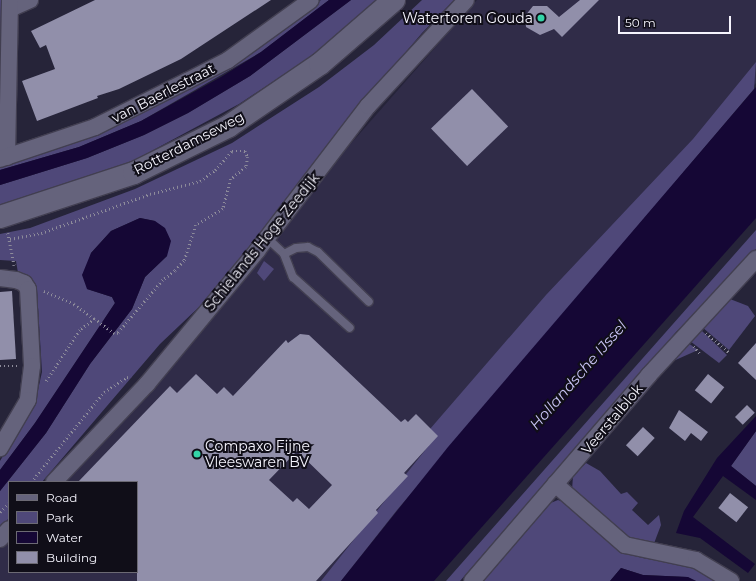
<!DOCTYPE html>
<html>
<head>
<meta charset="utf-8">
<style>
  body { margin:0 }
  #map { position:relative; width:756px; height:581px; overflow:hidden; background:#262439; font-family:Montserrat,sans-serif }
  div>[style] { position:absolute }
  .built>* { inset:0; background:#302c48 }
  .green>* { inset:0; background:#4f4879 }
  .water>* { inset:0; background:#150735 }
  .building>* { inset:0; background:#918faa; transform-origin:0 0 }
  .path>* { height:2.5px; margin-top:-1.25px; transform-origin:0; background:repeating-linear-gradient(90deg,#8d8b9a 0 1px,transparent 0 4px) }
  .roads { filter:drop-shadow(1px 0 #423f51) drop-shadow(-1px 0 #423f51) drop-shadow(0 1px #423f51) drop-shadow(0 -1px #423f51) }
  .service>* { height:8px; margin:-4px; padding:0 4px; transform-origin:4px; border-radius:4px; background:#65637c }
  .minor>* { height:16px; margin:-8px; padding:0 8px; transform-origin:8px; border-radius:8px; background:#65637c }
  .secondary>* { height:22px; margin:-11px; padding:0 11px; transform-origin:11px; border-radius:11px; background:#65637c }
  .dots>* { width:11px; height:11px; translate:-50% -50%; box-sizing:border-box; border:2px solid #100e18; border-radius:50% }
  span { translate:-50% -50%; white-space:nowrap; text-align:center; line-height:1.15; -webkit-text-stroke:4px #100e18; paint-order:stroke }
  .poi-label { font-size:14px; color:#f5f4fd }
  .right { translate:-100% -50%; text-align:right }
  .left { translate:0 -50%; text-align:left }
  .street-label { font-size:14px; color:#f5f4fd }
  .water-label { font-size:15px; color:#c7c2f3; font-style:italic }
  .legend { position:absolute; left:8px; top:481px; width:130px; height:92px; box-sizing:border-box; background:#100e18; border:1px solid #6c6a74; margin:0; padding:5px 7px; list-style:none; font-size:12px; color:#f5f4fd }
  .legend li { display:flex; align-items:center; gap:8px; height:20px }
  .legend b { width:20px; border:1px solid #6c6a74 }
  .scale { position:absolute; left:618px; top:16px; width:113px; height:18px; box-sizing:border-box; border:2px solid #f5f4fd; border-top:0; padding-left:5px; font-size:12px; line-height:14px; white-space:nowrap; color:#f5f4fd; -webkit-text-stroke:3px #100e18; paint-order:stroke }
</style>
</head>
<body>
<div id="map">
  <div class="built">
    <i style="clip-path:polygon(477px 0,756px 0,756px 83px,341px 581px,0 581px,0 543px,9px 533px,9px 572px,137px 572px,137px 482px,54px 482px)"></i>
  </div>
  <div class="green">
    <i style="clip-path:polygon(0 0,5px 0,0 144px)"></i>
    <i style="clip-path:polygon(321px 0,329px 0,261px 52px,141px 121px,79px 147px,0 170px,0 163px,105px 127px,157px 105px,227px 66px)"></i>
    <i style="clip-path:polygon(351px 0,382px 0,315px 54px,239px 104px,131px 162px,96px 177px,0 206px,0 185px,87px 158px,144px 135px,188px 113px,250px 76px)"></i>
    <i style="clip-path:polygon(422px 0,454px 0,422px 33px,342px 127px,270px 225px,218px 289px,160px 344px,42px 482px,9px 482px,9px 518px,0 528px,0 491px,46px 433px,90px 364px,132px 309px,145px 277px,167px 256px,155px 221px,140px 218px,111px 231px,91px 253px,87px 289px,112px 297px,115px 303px,35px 423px,0 470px,0 461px,35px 403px,42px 372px,37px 291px,31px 278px,18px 273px,16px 261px,0 260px,0 234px,30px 228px,135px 189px,232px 143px,319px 87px,374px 45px)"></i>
    <i style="clip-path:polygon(756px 62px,754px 89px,397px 510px,341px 581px,321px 581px,434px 439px,430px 429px,546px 295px,693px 139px)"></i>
    <i style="clip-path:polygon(756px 230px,756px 249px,676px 332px,460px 581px,446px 581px)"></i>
    <i style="clip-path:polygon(264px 261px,274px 269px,264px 281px,257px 273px)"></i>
    <i style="clip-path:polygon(730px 299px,748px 306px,755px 316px,729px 350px,702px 327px)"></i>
    <i style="clip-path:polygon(701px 330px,727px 355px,719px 363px,690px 341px)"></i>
    <i style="clip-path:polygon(688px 343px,698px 350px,671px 362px)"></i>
    <i style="clip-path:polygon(756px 431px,756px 486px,731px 466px)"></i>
    <i style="clip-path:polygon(586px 463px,600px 471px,621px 494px,627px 492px,638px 503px,632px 510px,648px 525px,659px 515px,661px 525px,653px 546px,636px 544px,572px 490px,573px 476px)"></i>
    <i style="clip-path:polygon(558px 500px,568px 504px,631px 555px,647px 559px,682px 561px,724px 581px,696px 581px,687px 577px,643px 575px,621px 568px,610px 581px,480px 581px,548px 504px)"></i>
  </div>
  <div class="water">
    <i style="clip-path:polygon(329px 0,351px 0,250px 76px,188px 113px,144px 135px,87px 158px,0 185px,0 170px,79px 147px,141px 121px,221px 77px,261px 52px)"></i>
    <i style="clip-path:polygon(756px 87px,756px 218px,434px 581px,341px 581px,448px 447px)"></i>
    <i style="clip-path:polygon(140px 218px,155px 221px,165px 228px,171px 241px,167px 256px,145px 277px,132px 309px,90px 364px,46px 433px,0 491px,0 470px,35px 423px,115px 303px,112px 297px,87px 289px,82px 275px,91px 253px,111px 231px)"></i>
    <i style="clip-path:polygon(756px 416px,756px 431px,731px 466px,756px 486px,756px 500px,723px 476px,693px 517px,755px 564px,748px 573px,700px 538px,676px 533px,684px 511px,717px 458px)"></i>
    <i style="clip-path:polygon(621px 568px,643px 575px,688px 577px,696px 581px,610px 581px)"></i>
  </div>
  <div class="building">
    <i style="clip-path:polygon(95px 0,271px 0,181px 59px,119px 89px,97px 96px,98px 98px,37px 121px,22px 81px,55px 69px,46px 45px,40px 48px,31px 31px)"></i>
    <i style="clip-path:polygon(580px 0,599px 0,562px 37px,554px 29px,540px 35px,526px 27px,525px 16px,533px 6px,547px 6px,559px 17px)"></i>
    <i style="left:472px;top:89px;width:52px;height:57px;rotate:46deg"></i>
    <i style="clip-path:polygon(12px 291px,16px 359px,0 360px,0 292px)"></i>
    <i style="clip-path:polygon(evenodd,300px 334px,309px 335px,401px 422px,405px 419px,408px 422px,416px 414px,438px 436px,404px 473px,408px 476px,376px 510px,378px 513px,316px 581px,137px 581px,137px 482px,78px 482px,170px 386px,177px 393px,196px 374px,217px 394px,224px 387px,233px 396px,286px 340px,288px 343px,300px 334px,297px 451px,332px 485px,309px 509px,297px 498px,293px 502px,269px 480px,297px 451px)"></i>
    <i style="clip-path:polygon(756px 343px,756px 380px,738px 363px)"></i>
    <i style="left:708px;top:374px;width:21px;height:21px;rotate:39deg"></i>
    <i style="left:747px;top:405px;width:11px;height:17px;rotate:45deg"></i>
    <i style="clip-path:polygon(679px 410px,708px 432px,701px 441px,691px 433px,685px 441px,669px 428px)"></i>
    <i style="left:643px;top:427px;width:16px;height:25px;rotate:43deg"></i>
    <i style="left:730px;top:493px;width:23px;height:19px;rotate:38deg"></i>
  </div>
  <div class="path">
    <i style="left:8px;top:233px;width:33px;rotate:79deg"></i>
    <i style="left:10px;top:239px;width:32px;rotate:-11deg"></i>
    <i style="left:41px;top:233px;width:116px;rotate:-19.7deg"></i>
    <i style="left:150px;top:194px;width:52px;rotate:-14.6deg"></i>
    <i style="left:200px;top:181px;width:19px;rotate:-36deg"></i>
    <i style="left:215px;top:170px;width:25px;rotate:-48deg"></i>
    <i style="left:232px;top:151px;width:13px"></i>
    <i style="left:245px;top:151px;width:7px;rotate:63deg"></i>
    <i style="left:248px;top:157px;width:10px;rotate:101deg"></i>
    <i style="left:246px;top:167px;width:19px;rotate:141deg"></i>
    <i style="left:231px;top:179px;width:31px;rotate:105deg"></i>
    <i style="left:223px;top:209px;width:31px;rotate:149deg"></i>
    <i style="left:196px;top:225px;width:38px;rotate:108deg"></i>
    <i style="left:184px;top:261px;width:13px;rotate:132deg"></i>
    <i style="left:175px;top:271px;width:15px;rotate:143deg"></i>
    <i style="left:163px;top:280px;width:70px;rotate:130.3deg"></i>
    <i style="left:118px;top:333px;width:4px;rotate:166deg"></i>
    <i style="left:114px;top:334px;width:24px;rotate:-142deg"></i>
    <i style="left:95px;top:319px;width:19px;rotate:144deg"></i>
    <i style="left:80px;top:330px;width:62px;rotate:123.2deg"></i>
    <i style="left:44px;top:291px;width:33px;rotate:23deg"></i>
    <i style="left:74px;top:304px;width:26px;rotate:36deg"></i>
    <i style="left:706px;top:333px;width:30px;rotate:40deg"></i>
    <i style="left:694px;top:346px;width:10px;rotate:53deg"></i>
    <i style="left:0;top:366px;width:18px"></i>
    <i style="left:31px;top:482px;width:116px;rotate:-51deg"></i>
    <i style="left:104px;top:392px;width:27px;rotate:-33deg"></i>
    <i style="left:127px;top:377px;width:4px;rotate:14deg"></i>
    <i style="left:0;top:512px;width:13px;rotate:-45deg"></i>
  </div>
  <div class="roads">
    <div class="service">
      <i style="left:267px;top:238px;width:23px;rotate:43deg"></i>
      <i style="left:284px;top:254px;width:25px;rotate:69deg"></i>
      <i style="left:293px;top:277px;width:76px;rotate:41.8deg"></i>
      <i style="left:284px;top:254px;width:13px;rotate:-27deg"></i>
      <i style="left:296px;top:248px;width:12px;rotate:-5deg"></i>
      <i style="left:308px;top:247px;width:11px;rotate:27deg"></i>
      <i style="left:318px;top:252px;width:71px;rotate:44.4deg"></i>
    </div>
    <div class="minor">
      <i style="left:10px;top:9px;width:22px;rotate:-24deg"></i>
      <i style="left:7px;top:157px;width:157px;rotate:-88.9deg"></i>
      <i style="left:0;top:159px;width:100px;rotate:-18.6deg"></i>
      <i style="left:95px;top:127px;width:103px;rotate:-26.6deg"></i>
      <i style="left:187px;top:81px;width:46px;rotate:-27.1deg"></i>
      <i style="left:228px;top:60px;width:102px;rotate:-35.9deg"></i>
      <i style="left:0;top:278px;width:16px;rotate:7deg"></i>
      <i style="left:16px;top:280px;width:9px;rotate:21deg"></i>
      <i style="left:24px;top:283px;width:7px;rotate:56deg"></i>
      <i style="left:28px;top:289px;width:77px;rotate:87deg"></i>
      <i style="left:32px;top:366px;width:34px;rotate:97deg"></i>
      <i style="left:28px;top:400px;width:56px;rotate:120.3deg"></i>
      <i style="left:54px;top:482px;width:135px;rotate:-46.5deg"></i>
      <i style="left:147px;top:384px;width:173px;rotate:-50.4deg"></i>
      <i style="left:257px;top:251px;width:183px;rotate:-52.6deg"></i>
      <i style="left:368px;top:106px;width:144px;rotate:-47.2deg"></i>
      <i style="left:555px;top:484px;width:93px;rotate:41.1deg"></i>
      <i style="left:625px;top:545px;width:73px;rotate:11.9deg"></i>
      <i style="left:696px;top:560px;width:41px;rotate:31deg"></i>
      <i style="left:0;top:539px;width:13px;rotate:-48deg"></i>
      <i style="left:472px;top:581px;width:272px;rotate:-49.3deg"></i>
      <i style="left:649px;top:375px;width:158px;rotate:-47.3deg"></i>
    </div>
    <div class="secondary">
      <i style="left:0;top:217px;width:141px;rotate:-18.2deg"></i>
      <i style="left:134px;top:173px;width:106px;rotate:-26.3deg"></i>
      <i style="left:229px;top:126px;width:110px;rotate:-34.3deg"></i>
      <i style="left:320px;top:64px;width:98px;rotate:-40.9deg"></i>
    </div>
  </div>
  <div class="dots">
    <i style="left:541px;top:18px;background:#34d4a8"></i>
    <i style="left:197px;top:454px;background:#34d4a8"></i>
  </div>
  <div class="poi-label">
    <span class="right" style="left:533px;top:18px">Watertoren Gouda</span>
    <span class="left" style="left:205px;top:454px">Compaxo Fijne<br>Vleeswaren BV</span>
  </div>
  <div class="street-label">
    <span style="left:163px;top:93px;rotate:-27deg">van Baerlestraat</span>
    <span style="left:189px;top:143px;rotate:-27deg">Rotterdamseweg</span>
    <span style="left:262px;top:242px;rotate:-51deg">Schielands Hoge Zeedijk</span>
    <span style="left:612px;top:419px;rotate:-50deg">Veerstalblok</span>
  </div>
  <div class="water-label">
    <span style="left:578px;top:375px;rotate:-49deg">Hollandsche IJssel</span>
  </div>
  <ul class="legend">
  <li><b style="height:5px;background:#65637c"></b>Road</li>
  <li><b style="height:11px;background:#4f4879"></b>Park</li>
  <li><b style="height:11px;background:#150735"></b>Water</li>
  <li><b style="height:11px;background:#918faa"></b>Building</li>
  </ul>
  <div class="scale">50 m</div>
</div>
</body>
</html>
